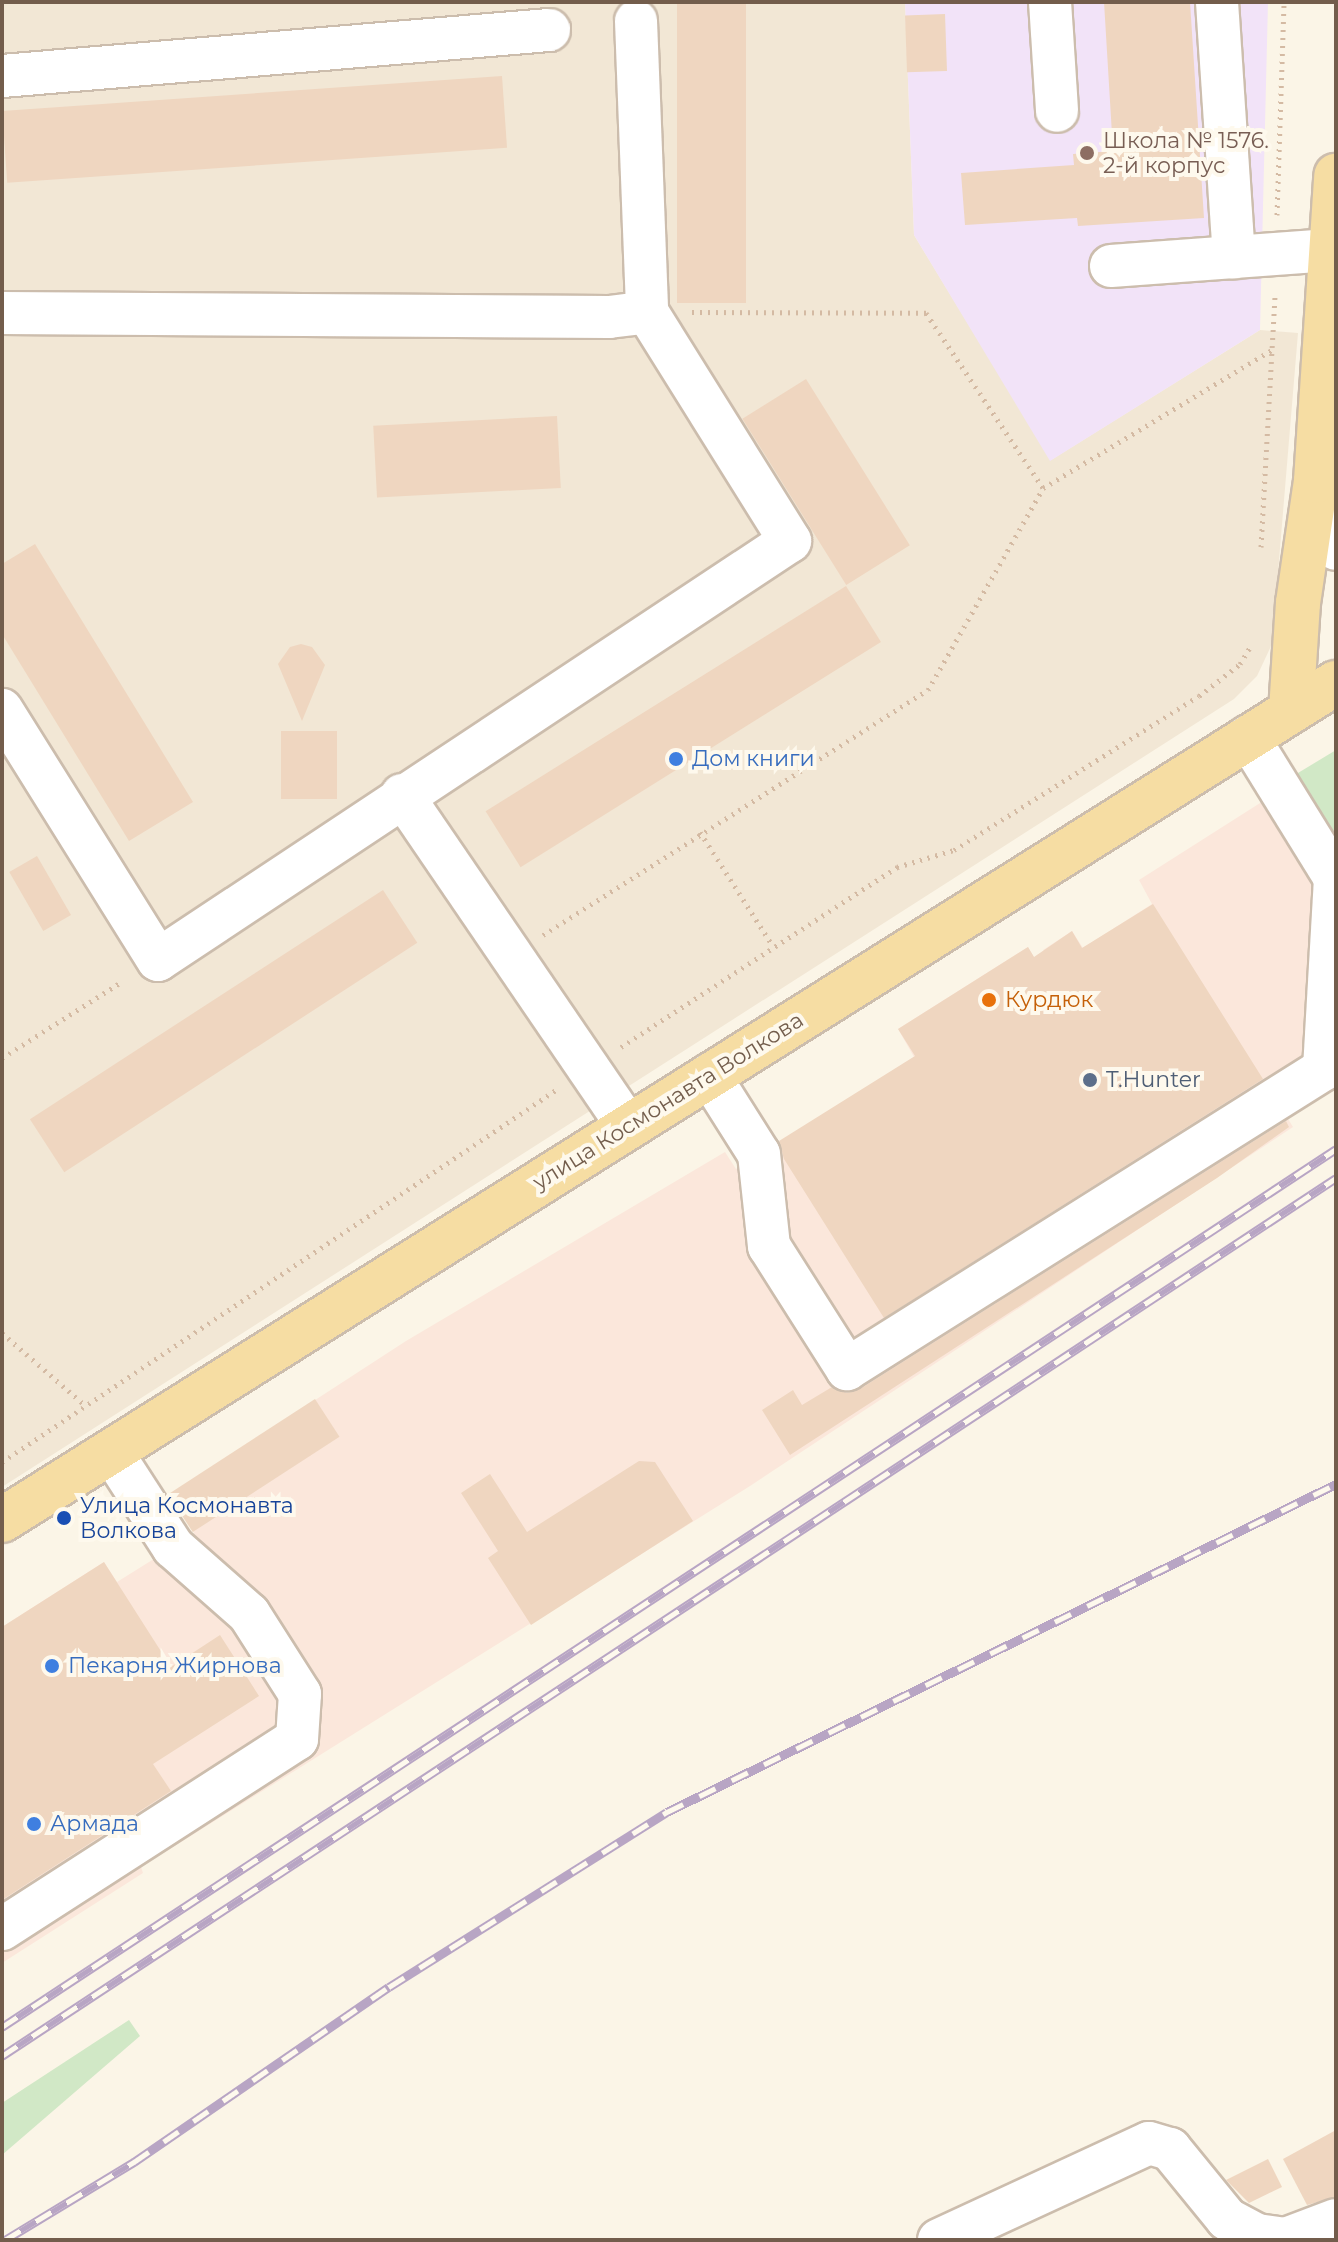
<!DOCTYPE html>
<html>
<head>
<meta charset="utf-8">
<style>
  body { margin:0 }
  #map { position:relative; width:1338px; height:2242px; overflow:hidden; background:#fbf5e7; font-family:Montserrat,sans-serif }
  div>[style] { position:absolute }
  .residential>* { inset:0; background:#f2e7d5 }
  .commercial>* { inset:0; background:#fbe7db }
  .education>* { inset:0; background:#f2e3f8 }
  .green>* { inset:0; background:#d1e8c6 }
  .building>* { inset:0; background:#efd6c0; transform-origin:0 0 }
  .path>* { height:5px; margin-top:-2.5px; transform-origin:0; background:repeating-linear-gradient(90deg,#d4baa3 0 2px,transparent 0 8px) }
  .roads { filter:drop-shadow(2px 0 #ccbdad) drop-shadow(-2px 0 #ccbdad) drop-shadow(0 2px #ccbdad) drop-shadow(0 -2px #ccbdad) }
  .minor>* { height:42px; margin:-21px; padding:0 21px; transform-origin:21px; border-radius:21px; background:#fff }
  .major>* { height:44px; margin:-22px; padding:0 22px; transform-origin:22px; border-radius:22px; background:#f6dda3 }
  .rail>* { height:9px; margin-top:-4.5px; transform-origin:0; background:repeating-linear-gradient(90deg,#fef9ed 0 18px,#b8a5c4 0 36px); box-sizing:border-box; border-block:2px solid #b8a5c4 }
  .dots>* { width:22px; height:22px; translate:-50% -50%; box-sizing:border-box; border:4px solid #fef9ed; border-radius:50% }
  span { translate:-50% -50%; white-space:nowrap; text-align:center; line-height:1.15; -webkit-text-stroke:8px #fef9ed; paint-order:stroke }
  .education-label { font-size:22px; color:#785e54 }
  .left { translate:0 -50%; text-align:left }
  .shop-label { font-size:22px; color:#366cbe }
  .food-label { font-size:22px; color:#c56008 }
  .service-label { font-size:22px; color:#4e5e75 }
  .street-label { font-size:22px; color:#735d4c }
  .transit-label { font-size:22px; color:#164399 }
  .frame { position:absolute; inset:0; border:4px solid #735d4c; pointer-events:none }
</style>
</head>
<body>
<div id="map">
  <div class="residential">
    <i style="clip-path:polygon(2px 2px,905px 2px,914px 235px,1051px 460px,1260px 330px,1298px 333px,1272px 644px,1257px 676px,1234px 699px,2px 1487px)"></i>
  </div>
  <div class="commercial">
    <i style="clip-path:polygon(1268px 798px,1317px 878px,1305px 1061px,1268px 1086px,1293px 1127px,750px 1486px,141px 1867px,143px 1873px,2px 1963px,2px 1627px,104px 1562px,117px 1582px,173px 1547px,194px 1533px,169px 1495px,406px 1341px,725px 1152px,736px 1169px,914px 1057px,898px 1029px,1028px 947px,1043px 972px,1053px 966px,1043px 950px,1072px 931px,1083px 948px,1152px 904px,1139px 880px)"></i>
  </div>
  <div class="education">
    <i style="clip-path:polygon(905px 2px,1268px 2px,1260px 330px,1050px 461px,914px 235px)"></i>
  </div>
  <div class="green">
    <i style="clip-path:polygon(1336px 750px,1336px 846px,1293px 776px)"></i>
    <i style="clip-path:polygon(129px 2020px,140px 2036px,2px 2155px,2px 2103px)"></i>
  </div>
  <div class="building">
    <i style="left:677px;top:2px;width:69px;height:301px"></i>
    <i style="clip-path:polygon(1104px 2px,1190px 2px,1204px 218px,1078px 226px,1077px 218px,965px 225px,961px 173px,1074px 165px,1073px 154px,1113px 151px)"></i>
    <i style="left:945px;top:14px;width:57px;height:40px;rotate:88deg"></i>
    <i style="left:502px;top:76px;width:72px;height:501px;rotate:86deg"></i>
    <i style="left:806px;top:379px;width:196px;height:75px;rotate:58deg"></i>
    <i style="left:557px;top:416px;width:72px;height:184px;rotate:87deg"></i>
    <i style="clip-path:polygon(35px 544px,193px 802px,129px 841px,2px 634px,2px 564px)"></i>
    <i style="left:846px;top:586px;width:66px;height:425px;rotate:58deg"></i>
    <i style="clip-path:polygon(301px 644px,312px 647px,325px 665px,302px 721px,278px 664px,290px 647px)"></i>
    <i style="left:281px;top:731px;width:56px;height:68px"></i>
    <i style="left:37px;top:856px;width:68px;height:32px;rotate:60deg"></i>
    <i style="left:383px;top:890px;width:63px;height:421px;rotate:57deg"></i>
    <i style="clip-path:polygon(1153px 904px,1263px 1079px,884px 1318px,784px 1159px,779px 1141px,915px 1056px,898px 1029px,1028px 947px,1034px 957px,1072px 931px,1082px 948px)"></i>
    <i style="clip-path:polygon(1286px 1121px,1289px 1127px,1217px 1178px,790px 1455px,762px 1410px,793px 1390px,802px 1405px,832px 1387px,847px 1393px,860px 1389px)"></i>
    <i style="left:315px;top:1399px;width:45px;height:175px;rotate:57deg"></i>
    <i style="clip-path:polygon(639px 1461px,655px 1462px,693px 1521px,531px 1625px,488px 1558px,498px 1551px,461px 1493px,490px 1474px,527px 1532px)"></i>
    <i style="clip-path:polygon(104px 1562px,171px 1667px,220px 1635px,259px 1696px,153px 1764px,171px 1791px,2px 1900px,2px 1627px)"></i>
    <i style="clip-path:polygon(1336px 2130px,1336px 2197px,1307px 2205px,1283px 2159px)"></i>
    <i style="clip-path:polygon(1268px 2159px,1282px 2187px,1249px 2203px,1226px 2180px)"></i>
  </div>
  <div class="path">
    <i style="left:1277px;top:215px;width:213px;rotate:-88.1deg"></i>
    <i style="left:692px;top:312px;width:234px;rotate:0.2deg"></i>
    <i style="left:926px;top:313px;width:211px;rotate:56.2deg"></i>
    <i style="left:1043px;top:488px;width:269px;rotate:-31.1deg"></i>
    <i style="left:1261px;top:547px;width:254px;rotate:-86.8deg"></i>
    <i style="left:700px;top:832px;width:135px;rotate:57.4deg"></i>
    <i style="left:543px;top:935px;width:456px;rotate:-32.5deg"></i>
    <i style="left:928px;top:690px;width:232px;rotate:-60.3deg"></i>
    <i style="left:621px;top:1047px;width:330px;rotate:-33.1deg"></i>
    <i style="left:897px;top:867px;width:59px;rotate:-16.6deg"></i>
    <i style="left:954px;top:850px;width:289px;rotate:-32.2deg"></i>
    <i style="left:1199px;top:696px;width:52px;rotate:-38deg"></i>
    <i style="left:1240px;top:664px;width:23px;rotate:-59deg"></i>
    <i style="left:2px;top:1058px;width:143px;rotate:-32.5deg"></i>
    <i style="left:2px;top:1333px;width:111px;rotate:41deg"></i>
    <i style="left:2px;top:1462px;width:667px;rotate:-33.88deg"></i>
  </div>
  <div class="roads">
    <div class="minor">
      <i style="left:1050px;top:2px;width:109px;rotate:86.3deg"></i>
      <i style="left:1217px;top:2px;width:256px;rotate:86.2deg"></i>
      <i style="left:1234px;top:257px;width:96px;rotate:-4.2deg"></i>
      <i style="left:636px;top:21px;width:291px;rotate:87.8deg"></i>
      <i style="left:2px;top:76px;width:549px;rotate:-4.81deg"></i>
      <i style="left:1111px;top:266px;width:123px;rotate:-4.2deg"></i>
      <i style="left:2px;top:313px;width:607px;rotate:0.38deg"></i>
      <i style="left:609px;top:317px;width:38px;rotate:-7deg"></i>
      <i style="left:647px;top:312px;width:270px;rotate:58deg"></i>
      <i style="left:790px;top:541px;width:758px;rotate:146.46deg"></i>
      <i style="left:158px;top:960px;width:295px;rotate:-122deg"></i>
      <i style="left:1316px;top:482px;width:45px;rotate:81deg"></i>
      <i style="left:1323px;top:526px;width:26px;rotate:61deg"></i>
      <i style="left:402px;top:795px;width:401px;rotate:55.7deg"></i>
      <i style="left:709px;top:1075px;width:93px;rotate:57.7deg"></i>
      <i style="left:759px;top:1154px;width:93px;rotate:83.8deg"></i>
      <i style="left:769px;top:1246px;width:146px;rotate:57.6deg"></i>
      <i style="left:847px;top:1369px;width:563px;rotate:-32.17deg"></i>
      <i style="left:1324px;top:1069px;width:191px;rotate:-86.7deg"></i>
      <i style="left:1335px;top:878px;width:166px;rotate:-121.7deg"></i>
      <i style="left:2px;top:1929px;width:351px;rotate:-32.8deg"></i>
      <i style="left:297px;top:1739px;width:45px;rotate:-86.2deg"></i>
      <i style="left:300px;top:1694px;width:95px;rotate:-122.5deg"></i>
      <i style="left:249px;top:1614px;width:101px;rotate:-138.6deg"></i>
      <i style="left:173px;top:1547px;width:114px;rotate:-122.9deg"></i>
      <i style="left:939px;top:2240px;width:231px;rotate:-24.8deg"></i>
      <i style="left:1149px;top:2143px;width:22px;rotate:16deg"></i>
      <i style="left:1170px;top:2149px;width:90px;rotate:50.8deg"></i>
      <i style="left:1227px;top:2219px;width:34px;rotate:28deg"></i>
      <i style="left:1257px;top:2235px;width:29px;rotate:8deg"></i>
      <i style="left:1286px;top:2239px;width:53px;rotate:-20.8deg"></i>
    </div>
    <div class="major">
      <i style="left:1291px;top:711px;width:108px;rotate:-86.3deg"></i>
      <i style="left:1298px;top:603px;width:123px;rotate:-81.6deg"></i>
      <i style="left:1316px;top:481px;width:306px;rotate:-86.2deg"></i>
      <i style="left:2px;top:1520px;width:1575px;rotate:-32.11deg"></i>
    </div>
  </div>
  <div class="rail">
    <i style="left:2px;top:2027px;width:1597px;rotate:-33.35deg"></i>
    <i style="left:2px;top:2056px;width:1597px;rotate:-33.35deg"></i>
    <i style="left:5px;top:2240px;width:151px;rotate:-31.2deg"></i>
    <i style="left:134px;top:2162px;width:309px;rotate:-34.5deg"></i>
    <i style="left:389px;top:1987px;width:328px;rotate:-32.2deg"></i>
    <i style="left:667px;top:1812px;width:745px;rotate:-26.12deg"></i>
  </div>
  <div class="dots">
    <i style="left:1087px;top:153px;background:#8d6e63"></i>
    <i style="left:676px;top:759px;background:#3f7fe0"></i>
    <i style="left:989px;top:1000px;background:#e8710a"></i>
    <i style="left:1090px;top:1080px;background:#5c6f8a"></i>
    <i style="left:64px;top:1518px;background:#1a4fb4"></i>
    <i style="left:52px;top:1666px;background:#3f7fe0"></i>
    <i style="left:34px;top:1824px;background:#3f7fe0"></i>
  </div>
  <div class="education-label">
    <span class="left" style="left:1103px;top:153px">Школа № 1576.<br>2-й корпус</span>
  </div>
  <div class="shop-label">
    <span class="left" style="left:692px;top:759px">Дом книги</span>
    <span class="left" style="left:68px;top:1666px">Пекарня Жирнова</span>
    <span class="left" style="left:50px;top:1824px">Армада</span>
  </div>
  <div class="food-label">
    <span class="left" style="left:1005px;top:1000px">Курдюк</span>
  </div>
  <div class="service-label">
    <span class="left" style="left:1106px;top:1080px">T.Hunter</span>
  </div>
  <div class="street-label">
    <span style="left:668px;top:1101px;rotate:-32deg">улица Космонавта Волкова</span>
  </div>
  <div class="transit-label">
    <span class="left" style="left:80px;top:1518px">Улица Космонавта<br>Волкова</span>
  </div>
  <div class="frame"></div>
</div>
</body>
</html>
